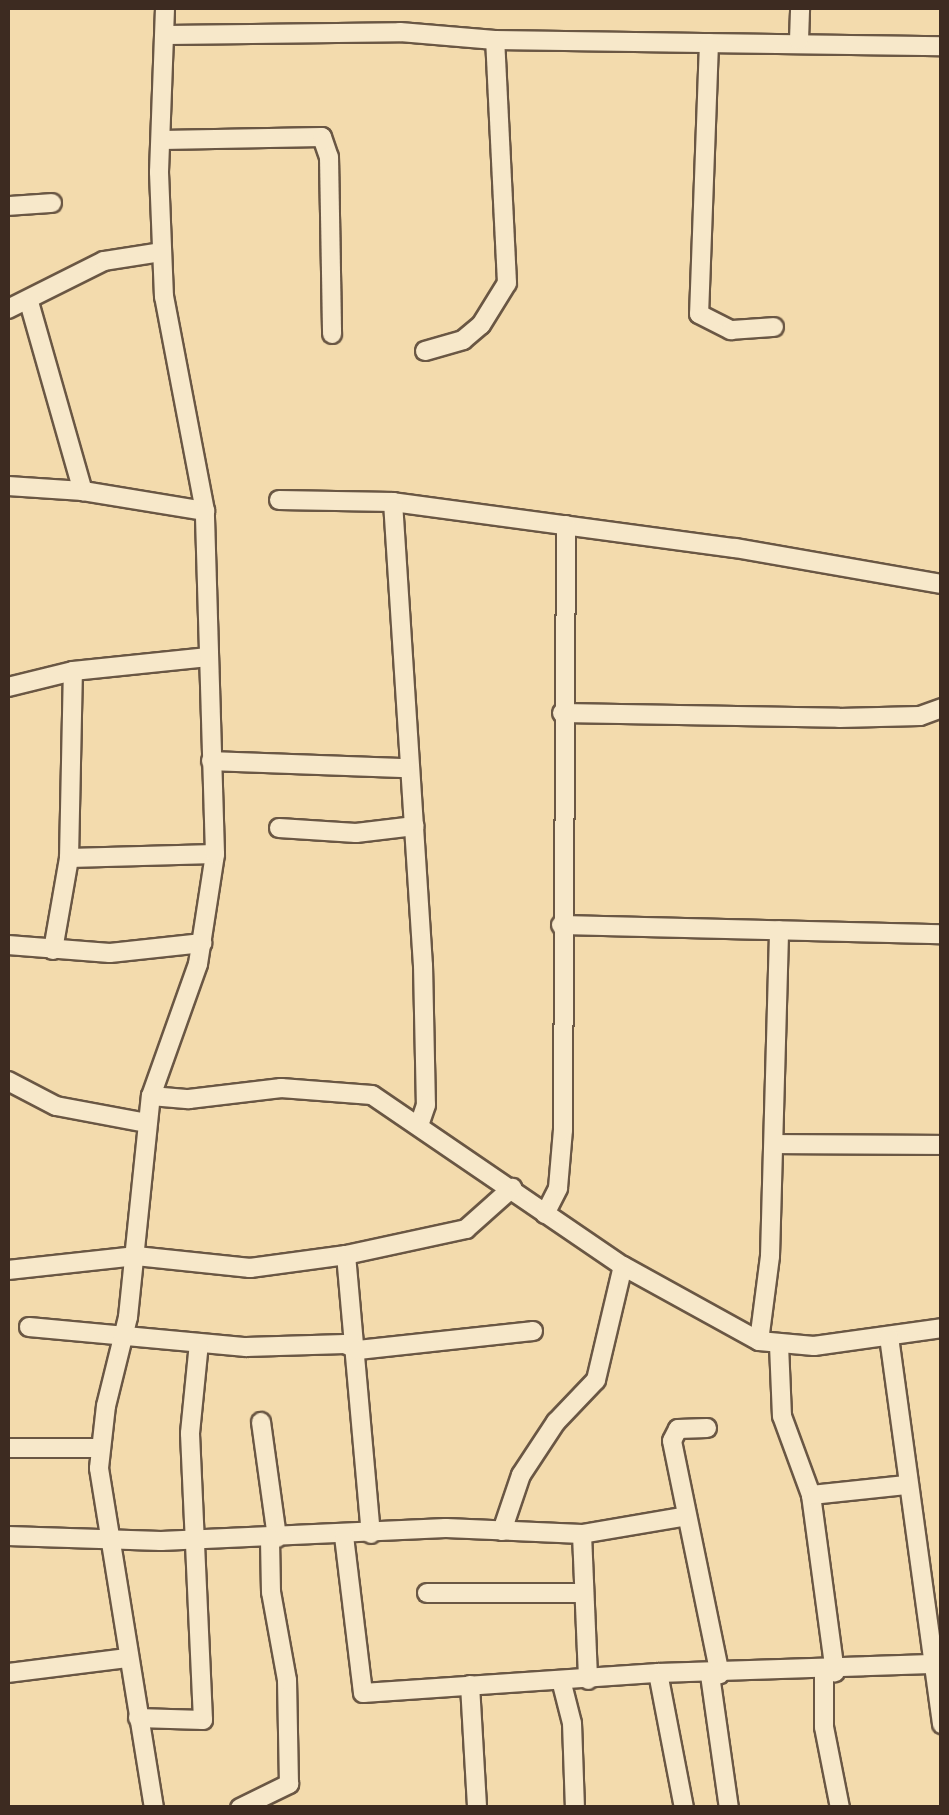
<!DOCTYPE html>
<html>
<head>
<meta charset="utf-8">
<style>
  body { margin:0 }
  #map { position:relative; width:949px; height:1815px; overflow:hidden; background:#f3dbad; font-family:"Sorts Mill Goudy",serif }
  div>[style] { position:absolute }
  .roads { filter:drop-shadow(2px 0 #6a5744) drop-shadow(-2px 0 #6a5744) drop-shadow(0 2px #6a5744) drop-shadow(0 -2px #6a5744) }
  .minor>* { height:18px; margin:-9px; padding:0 9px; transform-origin:9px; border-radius:9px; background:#f7e8ca }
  span { translate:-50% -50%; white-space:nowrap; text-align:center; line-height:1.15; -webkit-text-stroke:8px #f7e8ca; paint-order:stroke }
  .frame { position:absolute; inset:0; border:10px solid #3d2b21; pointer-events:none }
</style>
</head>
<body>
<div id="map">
  <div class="roads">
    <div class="minor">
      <i style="left:167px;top:35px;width:233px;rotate:-0.7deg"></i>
      <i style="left:400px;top:32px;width:95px;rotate:4.8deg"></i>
      <i style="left:495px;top:40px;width:447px;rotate:0.8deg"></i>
      <i style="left:799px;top:40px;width:32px;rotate:-88deg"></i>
      <i style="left:709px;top:43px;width:271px;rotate:92.1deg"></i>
      <i style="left:699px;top:314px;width:36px;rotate:27deg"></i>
      <i style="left:731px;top:330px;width:43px;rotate:-4deg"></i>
      <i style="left:162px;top:140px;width:160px;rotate:-1.1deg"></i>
      <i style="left:322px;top:137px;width:21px;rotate:71deg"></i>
      <i style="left:329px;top:157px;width:177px;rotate:89deg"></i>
      <i style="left:8px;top:206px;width:44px;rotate:-3.9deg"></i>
      <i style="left:29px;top:302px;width:197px;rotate:74.1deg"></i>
      <i style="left:8px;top:309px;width:107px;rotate:-26.6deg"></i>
      <i style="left:104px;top:261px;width:58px;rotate:-9deg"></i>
      <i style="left:425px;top:351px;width:40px;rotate:-16deg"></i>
      <i style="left:463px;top:340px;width:23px;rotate:-40deg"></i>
      <i style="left:481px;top:325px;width:49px;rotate:-58.2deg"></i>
      <i style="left:507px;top:283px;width:243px;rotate:-92.8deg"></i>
      <i style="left:8px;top:486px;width:75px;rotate:3.8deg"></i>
      <i style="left:83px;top:491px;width:124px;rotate:9.3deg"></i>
      <i style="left:279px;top:500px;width:114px;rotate:1deg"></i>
      <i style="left:393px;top:502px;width:345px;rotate:7.7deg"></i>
      <i style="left:735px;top:548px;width:210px;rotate:9.9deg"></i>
      <i style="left:393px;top:502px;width:464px;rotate:86.3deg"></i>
      <i style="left:423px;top:965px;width:140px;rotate:88.8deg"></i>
      <i style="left:426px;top:1105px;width:21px;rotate:109deg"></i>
      <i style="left:8px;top:687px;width:67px;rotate:-13.8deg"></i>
      <i style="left:73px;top:671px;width:136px;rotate:-5.9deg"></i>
      <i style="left:562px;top:713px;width:277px;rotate:1deg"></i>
      <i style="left:839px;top:718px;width:81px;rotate:-1.4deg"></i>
      <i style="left:920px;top:716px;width:23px;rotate:-20deg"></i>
      <i style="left:211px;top:761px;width:195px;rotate:2.1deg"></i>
      <i style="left:279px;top:828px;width:77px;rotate:3.7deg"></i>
      <i style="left:356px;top:833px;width:59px;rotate:-6.8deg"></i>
      <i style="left:69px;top:858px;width:146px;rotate:-1.6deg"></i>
      <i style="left:561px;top:925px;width:381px;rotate:1.4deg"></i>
      <i style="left:8px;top:945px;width:102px;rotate:4.5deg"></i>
      <i style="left:110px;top:953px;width:93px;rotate:-6.2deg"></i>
      <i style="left:53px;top:950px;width:93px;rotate:-80.1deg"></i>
      <i style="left:69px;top:858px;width:187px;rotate:-88.8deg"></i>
      <i style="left:8px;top:1081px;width:54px;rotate:27.5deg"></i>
      <i style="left:56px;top:1106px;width:93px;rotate:10.6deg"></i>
      <i style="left:151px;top:1096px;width:38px;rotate:5deg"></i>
      <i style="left:189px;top:1099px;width:93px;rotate:-6.8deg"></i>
      <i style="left:281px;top:1088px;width:91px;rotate:4.4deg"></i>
      <i style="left:372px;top:1095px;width:304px;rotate:34.3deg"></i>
      <i style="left:623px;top:1266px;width:155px;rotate:28.9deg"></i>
      <i style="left:759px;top:1341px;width:55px;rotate:5.2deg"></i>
      <i style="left:814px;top:1346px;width:129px;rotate:-8deg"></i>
      <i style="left:774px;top:1144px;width:168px;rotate:0.3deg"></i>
      <i style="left:545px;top:1214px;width:29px;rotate:-63deg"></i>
      <i style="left:558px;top:1188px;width:58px;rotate:-85.1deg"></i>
      <i style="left:563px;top:1130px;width:605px;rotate:-89.72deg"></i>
      <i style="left:346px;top:1255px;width:280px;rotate:84.9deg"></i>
      <i style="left:8px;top:1270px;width:129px;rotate:-6.2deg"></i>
      <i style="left:136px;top:1256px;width:115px;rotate:6deg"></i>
      <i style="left:250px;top:1268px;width:97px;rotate:-7.7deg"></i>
      <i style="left:346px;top:1255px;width:123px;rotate:-12.2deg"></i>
      <i style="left:466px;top:1229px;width:62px;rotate:-41.7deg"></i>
      <i style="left:29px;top:1327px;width:218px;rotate:5.3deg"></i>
      <i style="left:246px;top:1347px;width:99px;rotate:-1.7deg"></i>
      <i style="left:345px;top:1344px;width:14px;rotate:25deg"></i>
      <i style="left:358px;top:1350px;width:176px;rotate:-6.2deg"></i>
      <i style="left:889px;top:1337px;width:391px;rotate:82.2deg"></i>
      <i style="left:759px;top:1341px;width:86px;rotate:-82.6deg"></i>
      <i style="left:770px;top:1256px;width:326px;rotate:-88.4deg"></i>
      <i style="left:779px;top:1345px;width:71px;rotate:87.6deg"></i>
      <i style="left:782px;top:1416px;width:84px;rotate:69.8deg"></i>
      <i style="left:811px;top:1495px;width:179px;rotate:82.3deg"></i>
      <i style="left:261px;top:1422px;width:117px;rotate:82.1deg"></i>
      <i style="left:707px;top:1428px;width:29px;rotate:178deg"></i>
      <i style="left:678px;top:1429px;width:13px;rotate:117deg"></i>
      <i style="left:672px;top:1441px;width:238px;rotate:78.4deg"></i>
      <i style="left:8px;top:1448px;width:92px"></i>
      <i style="left:811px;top:1495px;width:96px;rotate:-6deg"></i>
      <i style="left:502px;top:1531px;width:59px;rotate:-71.3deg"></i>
      <i style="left:521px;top:1475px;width:64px;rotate:-56.6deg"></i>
      <i style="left:556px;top:1422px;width:58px;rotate:-46.4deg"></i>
      <i style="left:596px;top:1380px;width:117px;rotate:-76.7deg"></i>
      <i style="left:582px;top:1534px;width:146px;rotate:87.6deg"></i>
      <i style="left:8px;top:1536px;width:153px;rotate:1.9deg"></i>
      <i style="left:161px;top:1541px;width:285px;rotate:-2.6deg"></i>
      <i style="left:446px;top:1528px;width:136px;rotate:2.5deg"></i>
      <i style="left:582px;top:1534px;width:102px;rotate:-9.6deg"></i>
      <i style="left:344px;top:1536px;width:158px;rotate:83.1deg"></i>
      <i style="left:363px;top:1693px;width:296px;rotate:-3.9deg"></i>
      <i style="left:658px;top:1673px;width:273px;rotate:-1.9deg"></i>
      <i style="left:427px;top:1593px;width:157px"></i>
      <i style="left:824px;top:1671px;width:56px;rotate:90deg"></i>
      <i style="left:824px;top:1727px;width:83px;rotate:78.8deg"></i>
      <i style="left:8px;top:1673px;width:119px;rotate:-7.2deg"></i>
      <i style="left:658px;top:1673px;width:137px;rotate:79.1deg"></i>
      <i style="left:710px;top:1675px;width:134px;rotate:81.9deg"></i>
      <i style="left:561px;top:1680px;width:44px;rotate:75.7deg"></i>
      <i style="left:572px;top:1723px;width:85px;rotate:88deg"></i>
      <i style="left:470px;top:1685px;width:123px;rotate:86.7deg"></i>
      <i style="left:138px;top:1718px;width:65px;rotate:1.8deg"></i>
      <i style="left:203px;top:1720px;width:287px;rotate:-92.6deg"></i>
      <i style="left:190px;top:1433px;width:90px;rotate:-84.3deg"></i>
      <i style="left:154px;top:1808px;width:344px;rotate:-99.2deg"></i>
      <i style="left:99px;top:1468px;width:62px;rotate:-83.6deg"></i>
      <i style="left:106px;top:1406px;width:92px;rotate:-76.1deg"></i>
      <i style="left:128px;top:1317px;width:222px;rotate:-84.1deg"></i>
      <i style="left:151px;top:1096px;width:140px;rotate:-70.4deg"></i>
      <i style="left:198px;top:964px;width:111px;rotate:-81.2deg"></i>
      <i style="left:215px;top:854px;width:343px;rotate:-91.7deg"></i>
      <i style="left:205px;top:511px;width:218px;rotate:-100.8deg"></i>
      <i style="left:164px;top:297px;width:125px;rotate:-92.3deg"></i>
      <i style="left:159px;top:172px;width:164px;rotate:-87.9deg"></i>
      <i style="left:240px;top:1808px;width:55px;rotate:-26.1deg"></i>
      <i style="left:289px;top:1784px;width:104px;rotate:-91.1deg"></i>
      <i style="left:287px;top:1680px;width:89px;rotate:-100.3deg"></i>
      <i style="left:271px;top:1592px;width:54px;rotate:-91.1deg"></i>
    </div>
  </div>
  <div class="frame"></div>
</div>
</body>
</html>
